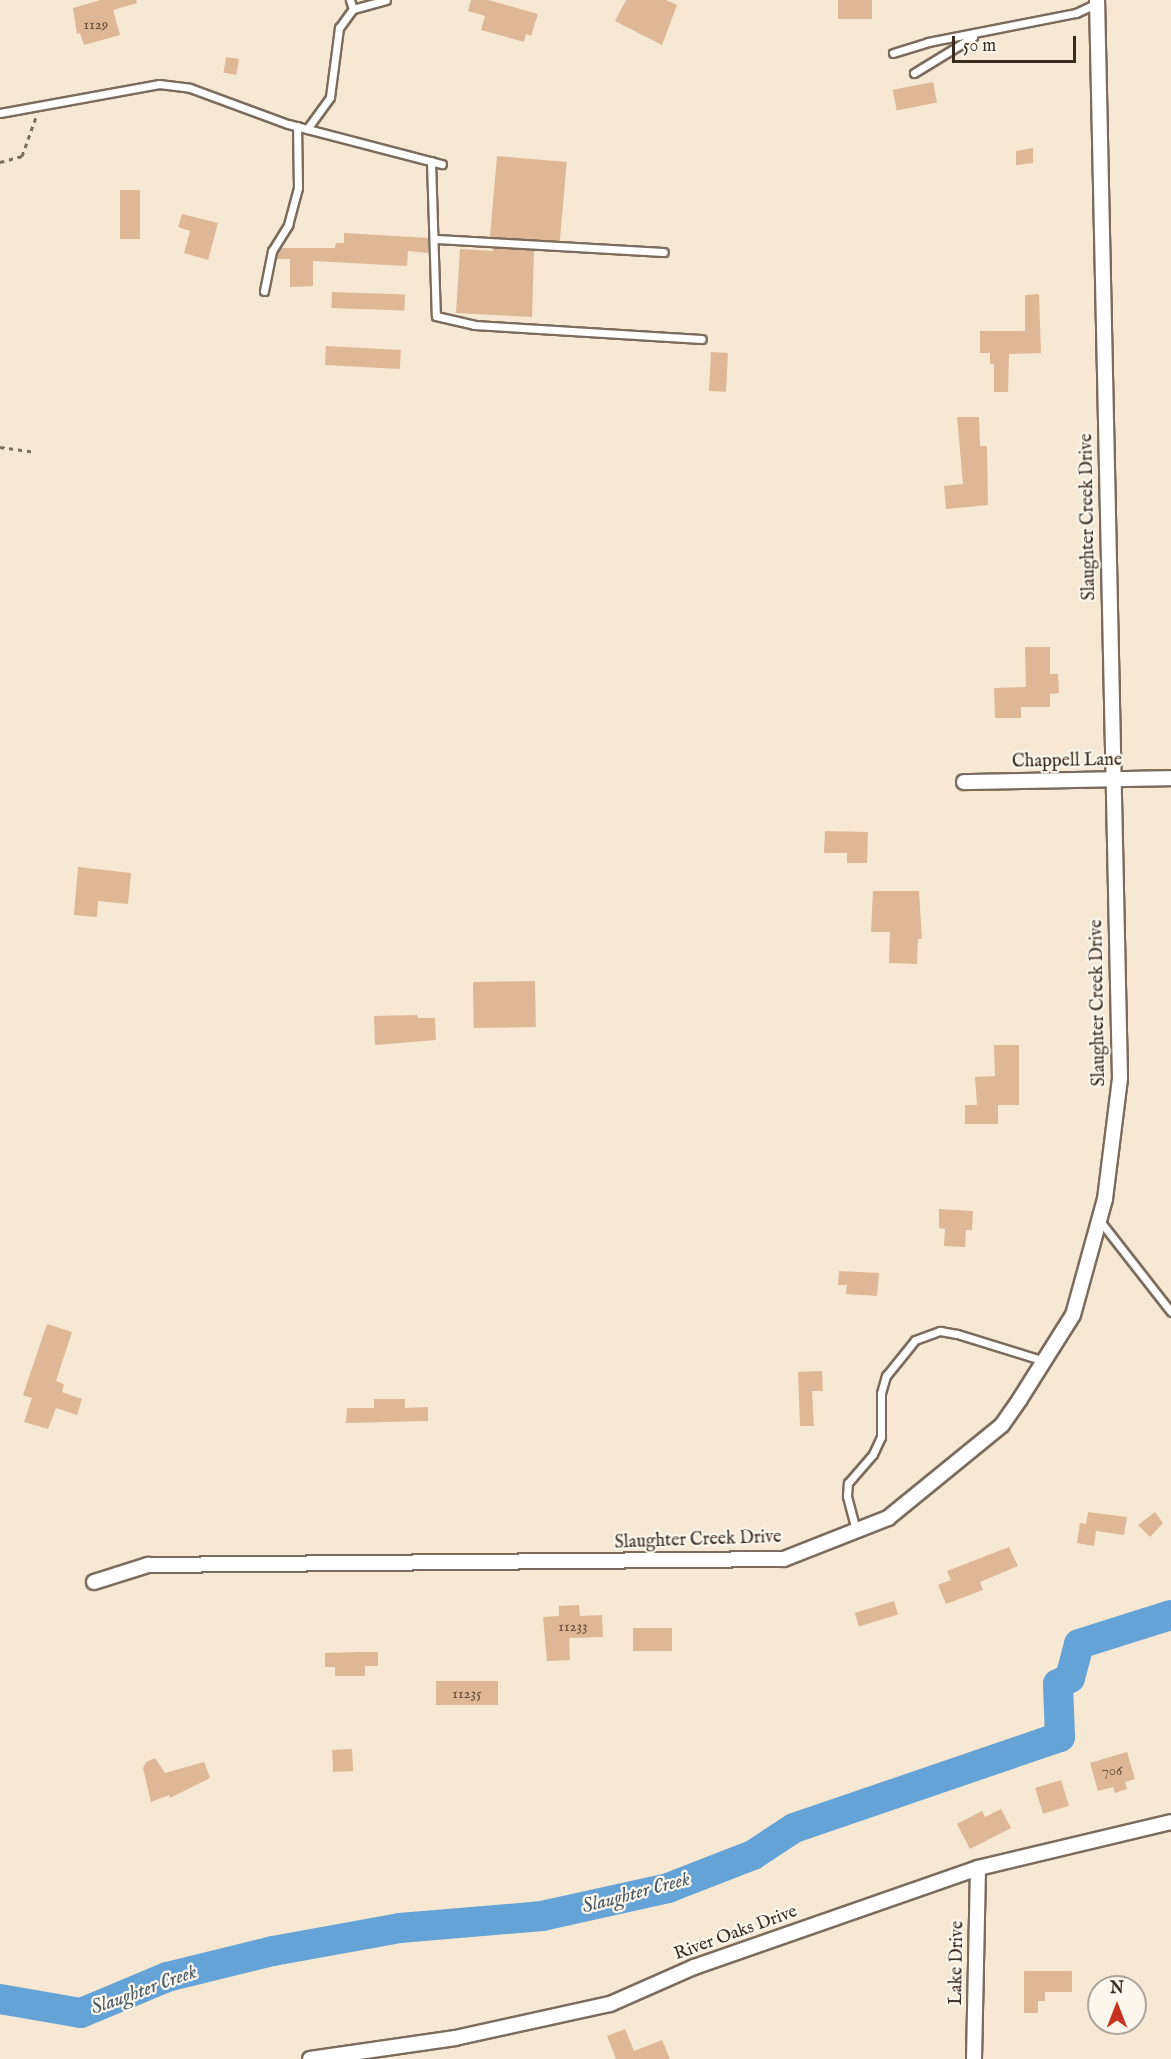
<!DOCTYPE html>
<html>
<head>
<meta charset="utf-8">
<style>
  body { margin:0 }
  #map { position:relative; width:1171px; height:2059px; overflow:hidden; background:#f6e8d3; font-family:"IM FELL English",serif }
  div>[style] { position:absolute }
  .river>* { height:30px; margin:-15px; padding:0 15px; transform-origin:15px; border-radius:15px; background:#65a2d6 }
  .building>* { inset:0; background:#deb797; transform-origin:0 0 }
  .path>* { height:3px; margin-top:-1.5px; transform-origin:0; background:repeating-linear-gradient(90deg,#7c6c5d 0 4.5px,transparent 0 9px) }
  .roads { filter:drop-shadow(2px 0 #7c6c5d) drop-shadow(-2px 0 #7c6c5d) drop-shadow(0 2px #7c6c5d) drop-shadow(0 -2px #7c6c5d) }
  .service>* { height:7px; margin:-3.5px; padding:0 3.5px; transform-origin:3.5px; border-radius:3.5px; background:#fff }
  .minor>* { height:14px; margin:-7px; padding:0 7px; transform-origin:7px; border-radius:7px; background:#fff }
  span { translate:-50% -50%; white-space:nowrap; text-align:center; line-height:1.15; -webkit-text-stroke:4.5px #fbf7ec; paint-order:stroke }
  .number-label { font-size:15px; color:#644d3c }
  .number-label span { -webkit-text-stroke-width:0 }
  .street-label { font-size:18px; color:#3b2a1e }
  .water-label { font-size:20px; color:#4c5a68; font-style:italic }
  .north { position:absolute; left:1087px; top:1975px; width:60px; height:60px; box-sizing:border-box; background:#fbf7ec; border:2px solid #aea59a; border-radius:50%; rotate:0deg; font-size:16px; font-weight:700; line-height:24px; text-align:center; color:#3b2a1e }
  .north::after { content:''; display:block; margin:auto; width:21px; height:27px; background:#c8321e; clip-path:polygon(50% 0,100% 100%,50% 72%,0 100%) }
  .scale { position:absolute; left:952px; top:36px; width:124px; height:27px; box-sizing:border-box; border:3px solid #3b2a1e; border-top:0; padding-left:8px; font-size:18px; line-height:21px; white-space:nowrap; color:#3b2a1e; -webkit-text-stroke:4px #fbf7ec; paint-order:stroke }
</style>
</head>
<body>
<div id="map">
  <div class="river">
    <i style="left:0;top:1999px;width:82px;rotate:9.8deg"></i>
    <i style="left:81px;top:2013px;width:93px;rotate:-22.7deg"></i>
    <i style="left:167px;top:1977px;width:109px;rotate:-13.8deg"></i>
    <i style="left:273px;top:1951px;width:129px;rotate:-10.3deg"></i>
    <i style="left:400px;top:1928px;width:143px;rotate:-4.8deg"></i>
    <i style="left:542px;top:1916px;width:129px;rotate:-12.5deg"></i>
    <i style="left:668px;top:1888px;width:91px;rotate:-21.2deg"></i>
    <i style="left:753px;top:1855px;width:49px;rotate:-33.4deg"></i>
    <i style="left:794px;top:1828px;width:281px;rotate:-18.9deg"></i>
    <i style="left:1060px;top:1737px;width:53px;rotate:-92.2deg"></i>
    <i style="left:1058px;top:1684px;width:13px;rotate:-27deg"></i>
    <i style="left:1070px;top:1678px;width:35px;rotate:-75deg"></i>
    <i style="left:1079px;top:1644px;width:96px;rotate:-17.5deg"></i>
  </div>
  <div class="building">
    <i style="clip-path:polygon(100px 0,136px 0,137px 3px,113px 10px,120px 35px,84px 45px,80px 33px,77px 34px,73px 8px)"></i>
    <i style="clip-path:polygon(471px 0,488px 0,538px 14px,531px 36px,526px 34px,524px 42px,481px 30px,485px 16px,468px 11px)"></i>
    <i style="clip-path:polygon(626px 0,666px 0,677px 5px,662px 45px,615px 21px)"></i>
    <i style="left:838px;top:0;width:34px;height:19px"></i>
    <i style="left:226px;top:57px;width:13px;height:16px;rotate:9deg"></i>
    <i style="left:933px;top:82px;width:21px;height:41px;rotate:79deg"></i>
    <i style="clip-path:polygon(1033px 148px,1033px 163px,1016px 165px,1016px 151px)"></i>
    <i style="left:497px;top:156px;width:70px;height:81px;rotate:5deg"></i>
    <i style="left:120px;top:190px;width:20px;height:49px"></i>
    <i style="clip-path:polygon(182px 214px,218px 223px,208px 260px,184px 253px,190px 231px,178px 227px)"></i>
    <i style="clip-path:polygon(344px 233px,428px 238px,428px 253px,408px 251px,407px 266px,313px 261px,313px 286px,290px 287px,290px 259px,276px 259px,280px 248px,335px 248px,336px 243px,344px 243px)"></i>
    <i style="clip-path:polygon(493px 248px,534px 250px,532px 317px,456px 313px,460px 249px,493px 251px)"></i>
    <i style="left:332px;top:292px;width:73px;height:16px;rotate:2deg"></i>
    <i style="clip-path:polygon(1039px 294px,1041px 353px,1009px 354px,1008px 392px,994px 392px,994px 364px,990px 364px,990px 353px,980px 353px,980px 331px,1025px 331px,1025px 295px)"></i>
    <i style="left:326px;top:346px;width:75px;height:19px;rotate:3deg"></i>
    <i style="left:711px;top:352px;width:17px;height:39px;rotate:3deg"></i>
    <i style="clip-path:polygon(957px 417px,979px 417px,980px 446px,987px 446px,988px 505px,946px 509px,944px 486px,963px 484px)"></i>
    <i style="clip-path:polygon(1025px 647px,1050px 647px,1050px 674px,1058px 674px,1059px 693px,1050px 694px,1050px 707px,1021px 707px,1021px 718px,995px 718px,994px 688px,1026px 687px)"></i>
    <i style="clip-path:polygon(825px 831px,868px 832px,867px 863px,847px 863px,847px 853px,824px 853px)"></i>
    <i style="clip-path:polygon(78px 867px,131px 873px,128px 904px,98px 901px,97px 917px,74px 915px)"></i>
    <i style="clip-path:polygon(873px 891px,919px 891px,922px 939px,918px 939px,917px 964px,889px 963px,890px 932px,871px 932px)"></i>
    <i style="left:535px;top:981px;width:46px;height:62px;rotate:89deg"></i>
    <i style="clip-path:polygon(417px 1015px,418px 1018px,435px 1018px,436px 1040px,375px 1045px,374px 1016px)"></i>
    <i style="clip-path:polygon(994px 1045px,1019px 1045px,1019px 1105px,998px 1105px,998px 1124px,965px 1124px,965px 1105px,977px 1105px,975px 1077px,995px 1076px)"></i>
    <i style="clip-path:polygon(939px 1209px,973px 1211px,972px 1230px,966px 1230px,965px 1247px,944px 1246px,945px 1229px,939px 1228px)"></i>
    <i style="clip-path:polygon(839px 1271px,879px 1273px,877px 1296px,846px 1294px,847px 1285px,838px 1285px)"></i>
    <i style="clip-path:polygon(47px 1324px,72px 1332px,56px 1381px,64px 1384px,62px 1392px,82px 1399px,77px 1415px,56px 1408px,48px 1429px,24px 1422px,32px 1398px,23px 1395px)"></i>
    <i style="clip-path:polygon(822px 1371px,823px 1391px,812px 1391px,814px 1426px,800px 1426px,798px 1372px)"></i>
    <i style="clip-path:polygon(374px 1399px,405px 1399px,405px 1408px,428px 1407px,428px 1421px,346px 1423px,347px 1408px,374px 1408px)"></i>
    <i style="clip-path:polygon(1088px 1512px,1127px 1517px,1124px 1535px,1096px 1531px,1094px 1546px,1077px 1543px,1080px 1523px,1086px 1524px)"></i>
    <i style="clip-path:polygon(1155px 1512px,1163px 1523px,1150px 1537px,1138px 1525px)"></i>
    <i style="clip-path:polygon(1009px 1547px,1018px 1566px,980px 1582px,983px 1590px,946px 1604px,938px 1585px,951px 1580px,947px 1571px)"></i>
    <i style="left:894px;top:1601px;width:14px;height:41px;rotate:73deg"></i>
    <i style="clip-path:polygon(579px 1605px,580px 1616px,602px 1615px,603px 1637px,569px 1638px,570px 1660px,547px 1661px,543px 1617px,559px 1616px,559px 1606px)"></i>
    <i style="left:672px;top:1628px;width:23px;height:39px;rotate:90deg"></i>
    <i style="clip-path:polygon(357px 1652px,378px 1652px,378px 1666px,365px 1666px,365px 1676px,335px 1676px,335px 1667px,325px 1667px,325px 1653px)"></i>
    <i style="left:498px;top:1681px;width:24px;height:62px;rotate:90deg"></i>
    <i style="left:352px;top:1749px;width:22px;height:20px;rotate:87deg"></i>
    <i style="clip-path:polygon(1127px 1752px,1135px 1779px,1125px 1782px,1127px 1789px,1115px 1793px,1113px 1787px,1098px 1791px,1090px 1763px)"></i>
    <i style="clip-path:polygon(155px 1758px,165px 1773px,204px 1762px,210px 1778px,170px 1798px,169px 1795px,151px 1802px,143px 1768px,146px 1762px)"></i>
    <i style="left:1061px;top:1780px;width:27px;height:27px;rotate:73deg"></i>
    <i style="clip-path:polygon(1001px 1809px,1011px 1828px,970px 1849px,957px 1824px,982px 1811px,985px 1817px)"></i>
    <i style="clip-path:polygon(1024px 1971px,1072px 1971px,1072px 1992px,1045px 1992px,1045px 2001px,1038px 2001px,1038px 2013px,1024px 2013px)"></i>
    <i style="clip-path:polygon(625px 2029px,634px 2051px,662px 2040px,670px 2059px,616px 2059px,607px 2036px)"></i>
  </div>
  <div class="path">
    <i style="left:0;top:162px;width:23px;rotate:-15deg"></i>
    <i style="left:22px;top:156px;width:41px;rotate:-70.3deg"></i>
    <i style="left:0;top:447px;width:36px;rotate:8deg"></i>
  </div>
  <div class="roads">
    <div class="service">
      <i style="left:350px;top:0;width:9px;rotate:72deg"></i>
      <i style="left:893px;top:53px;width:37px;rotate:-17deg"></i>
      <i style="left:928px;top:42px;width:151px;rotate:-11.1deg"></i>
      <i style="left:1076px;top:13px;width:23px;rotate:-25deg"></i>
      <i style="left:914px;top:73px;width:69px;rotate:-31.4deg"></i>
      <i style="left:0;top:113px;width:162px;rotate:-10.3deg"></i>
      <i style="left:159px;top:84px;width:31px;rotate:7deg"></i>
      <i style="left:190px;top:88px;width:104px;rotate:20.2deg"></i>
      <i style="left:288px;top:124px;width:159px;rotate:14.6deg"></i>
      <i style="left:307px;top:129px;width:39px;rotate:-54deg"></i>
      <i style="left:330px;top:97px;width:70px;rotate:-82.6deg"></i>
      <i style="left:339px;top:28px;width:24px;rotate:-54deg"></i>
      <i style="left:353px;top:9px;width:34px;rotate:-15deg"></i>
      <i style="left:431px;top:161px;width:155px;rotate:88.2deg"></i>
      <i style="left:436px;top:316px;width:39px;rotate:13deg"></i>
      <i style="left:474px;top:325px;width:228px;rotate:3.5deg"></i>
      <i style="left:436px;top:239px;width:228px;rotate:3.3deg"></i>
      <i style="left:264px;top:291px;width:41px;rotate:-78.7deg"></i>
      <i style="left:272px;top:251px;width:31px;rotate:-58deg"></i>
      <i style="left:288px;top:225px;width:38px;rotate:-75deg"></i>
      <i style="left:298px;top:188px;width:62px;rotate:-90.9deg"></i>
      <i style="left:1100px;top:1221px;width:115px;rotate:52deg"></i>
      <i style="left:856px;top:1530px;width:35px;rotate:-105deg"></i>
      <i style="left:847px;top:1496px;width:13px;rotate:-86deg"></i>
      <i style="left:848px;top:1483px;width:38px;rotate:-49deg"></i>
      <i style="left:873px;top:1454px;width:19px;rotate:-65deg"></i>
      <i style="left:881px;top:1437px;width:44px;rotate:-90deg"></i>
      <i style="left:881px;top:1393px;width:18px;rotate:-74deg"></i>
      <i style="left:886px;top:1376px;width:46px;rotate:-51.1deg"></i>
      <i style="left:915px;top:1340px;width:27px;rotate:-20deg"></i>
      <i style="left:940px;top:1331px;width:17px;rotate:10deg"></i>
      <i style="left:957px;top:1334px;width:91px;rotate:17.2deg"></i>
    </div>
    <div class="minor">
      <i style="left:964px;top:782px;width:207px;rotate:-1.1deg"></i>
      <i style="left:94px;top:1582px;width:57px;rotate:-17.5deg"></i>
      <i style="left:148px;top:1565px;width:636px;rotate:-0.54deg"></i>
      <i style="left:784px;top:1559px;width:112px;rotate:-21.5deg"></i>
      <i style="left:888px;top:1518px;width:147px;rotate:-39.2deg"></i>
      <i style="left:1002px;top:1425px;width:32px;rotate:-55deg"></i>
      <i style="left:1020px;top:1399px;width:99px;rotate:-57.8deg"></i>
      <i style="left:1073px;top:1315px;width:120px;rotate:-74.6deg"></i>
      <i style="left:1105px;top:1199px;width:122px;rotate:-82.9deg"></i>
      <i style="left:1120px;top:1078px;width:1078px;rotate:-91.22deg"></i>
      <i style="left:310px;top:2059px;width:147px;rotate:-8.2deg"></i>
      <i style="left:455px;top:2038px;width:159px;rotate:-12.4deg"></i>
      <i style="left:610px;top:2004px;width:92px;rotate:-23.8deg"></i>
      <i style="left:694px;top:1967px;width:301px;rotate:-19.2deg"></i>
      <i style="left:978px;top:1868px;width:198px;rotate:-13.4deg"></i>
      <i style="left:974px;top:2059px;width:191px;rotate:-88.8deg"></i>
    </div>
  </div>
  <div class="number-label">
    <span style="left:96px;top:25px">1129</span>
    <span style="left:573px;top:1627px">11233</span>
    <span style="left:467px;top:1694px">11235</span>
    <span style="left:1112px;top:1771px">706</span>
  </div>
  <div class="street-label">
    <span style="left:1089px;top:517px;rotate:-91deg">Slaughter Creek Drive</span>
    <span style="left:1067px;top:762px;rotate:-1deg">Chappell Lane</span>
    <span style="left:1099px;top:1003px;rotate:-91deg">Slaughter Creek Drive</span>
    <span style="left:698px;top:1541px;rotate:-2deg">Slaughter Creek Drive</span>
    <span style="left:736px;top:1934px;rotate:-20deg">River Oaks Drive</span>
    <span style="left:958px;top:1963px;rotate:-89deg">Lake Drive</span>
  </div>
  <div class="water-label">
    <span style="left:636px;top:1893px;rotate:-15deg">Slaughter Creek</span>
    <span style="left:144px;top:1990px;rotate:-20deg">Slaughter Creek</span>
  </div>
  <div class="north">N</div>
  <div class="scale">50 m</div>
</div>
</body>
</html>
